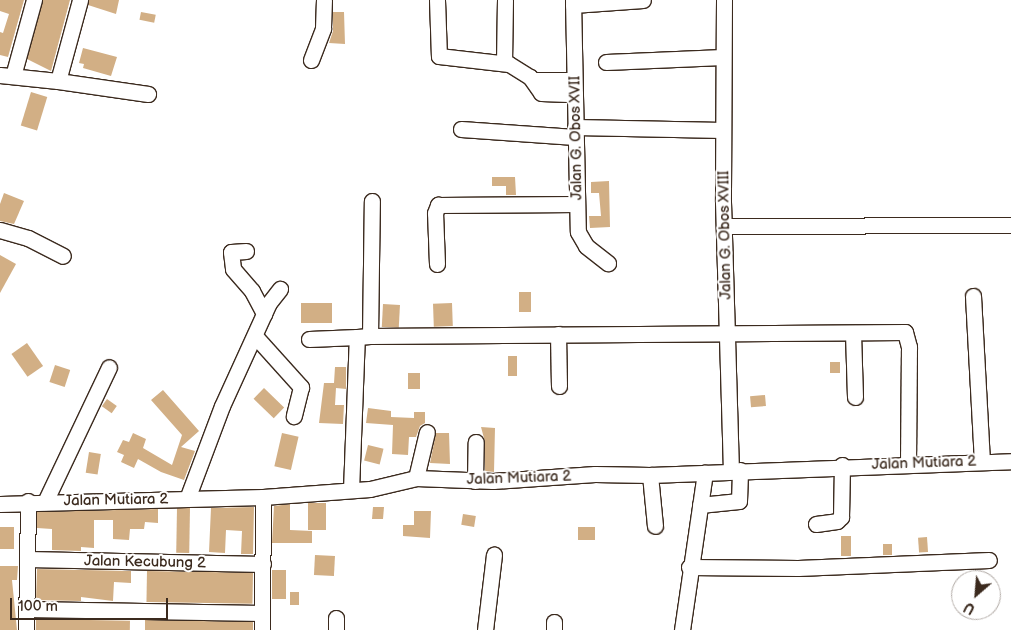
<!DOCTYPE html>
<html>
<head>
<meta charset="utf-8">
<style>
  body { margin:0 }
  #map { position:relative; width:1011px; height:630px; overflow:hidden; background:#fff; font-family:"Balsamiq Sans",sans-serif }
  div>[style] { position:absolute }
  .building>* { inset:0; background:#d2af85; transform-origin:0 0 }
  .roads { filter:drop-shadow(1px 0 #3b2a1e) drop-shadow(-1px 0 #3b2a1e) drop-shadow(0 1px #3b2a1e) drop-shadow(0 -1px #3b2a1e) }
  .minor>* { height:15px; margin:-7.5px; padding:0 7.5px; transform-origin:7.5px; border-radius:7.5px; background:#fff }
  span { translate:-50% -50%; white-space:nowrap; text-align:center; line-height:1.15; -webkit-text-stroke:4px #fff; paint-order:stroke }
  .street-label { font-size:15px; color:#3b2a1e }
  .north { position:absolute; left:951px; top:570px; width:50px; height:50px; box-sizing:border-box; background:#fff; border:1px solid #b1aaa5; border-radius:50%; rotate:207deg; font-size:14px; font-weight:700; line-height:20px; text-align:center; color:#3b2a1e }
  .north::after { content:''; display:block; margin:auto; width:18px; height:22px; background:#3b2a1e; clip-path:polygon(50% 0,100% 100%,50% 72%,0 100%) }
  .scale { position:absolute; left:10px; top:598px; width:158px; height:22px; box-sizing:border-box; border:2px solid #3b2a1e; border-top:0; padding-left:6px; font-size:15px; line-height:18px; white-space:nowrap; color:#3b2a1e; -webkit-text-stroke:4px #fff; paint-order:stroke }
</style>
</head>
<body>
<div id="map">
  <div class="building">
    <i style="clip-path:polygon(0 0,24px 0,8px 57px,0 55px,0 32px,3px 33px,9px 14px,0 11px)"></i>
    <i style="clip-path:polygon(43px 0,70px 0,51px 71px,27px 59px)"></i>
    <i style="clip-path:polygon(89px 0,119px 0,116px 14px,88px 5px)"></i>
    <i style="left:141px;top:12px;width:15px;height:8px;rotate:11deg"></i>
    <i style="clip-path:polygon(333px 12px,344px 12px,345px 44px,329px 43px,333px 31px)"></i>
    <i style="clip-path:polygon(83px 48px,117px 57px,111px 76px,83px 68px,84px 64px,79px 63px)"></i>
    <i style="left:31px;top:92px;width:17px;height:35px;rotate:17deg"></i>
    <i style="clip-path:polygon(492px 177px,515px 177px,516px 195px,506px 195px,506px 186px,492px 186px)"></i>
    <i style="clip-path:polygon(609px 181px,610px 227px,590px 228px,589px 216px,601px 216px,599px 193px,591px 193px,591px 182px)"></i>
    <i style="clip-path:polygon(4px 193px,24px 201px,14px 224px,0 221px,0 204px)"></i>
    <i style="clip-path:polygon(0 255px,16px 264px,0 293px)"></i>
    <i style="left:519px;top:292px;width:12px;height:20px"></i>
    <i style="left:301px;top:303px;width:31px;height:20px"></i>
    <i style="left:452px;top:303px;width:23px;height:19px;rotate:88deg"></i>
    <i style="left:383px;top:304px;width:17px;height:23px;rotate:3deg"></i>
    <i style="left:27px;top:343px;width:28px;height:19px;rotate:55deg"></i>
    <i style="left:508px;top:356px;width:9px;height:20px"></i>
    <i style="left:830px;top:362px;width:10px;height:11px"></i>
    <i style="left:55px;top:365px;width:16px;height:18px;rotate:18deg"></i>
    <i style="clip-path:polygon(335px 367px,346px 367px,346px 389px,336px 388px,335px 405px,344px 405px,343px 424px,319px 423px,324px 383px,334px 383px)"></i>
    <i style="left:408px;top:373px;width:12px;height:16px"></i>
    <i style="left:264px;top:388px;width:28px;height:15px;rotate:44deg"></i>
    <i style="clip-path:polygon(163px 390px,199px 431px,181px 447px,195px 451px,184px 480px,161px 472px,138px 459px,134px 468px,121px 462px,124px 455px,117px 452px,123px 440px,129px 442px,133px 433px,146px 439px,143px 448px,172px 465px,182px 435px,151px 400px)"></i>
    <i style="left:765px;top:395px;width:11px;height:15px;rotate:85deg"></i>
    <i style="left:107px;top:399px;width:12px;height:9px;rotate:35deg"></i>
    <i style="clip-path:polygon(368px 408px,391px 411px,391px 417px,414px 418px,414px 412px,425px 412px,425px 423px,420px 426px,416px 437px,409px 437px,408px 455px,392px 454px,393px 425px,366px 423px)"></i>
    <i style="clip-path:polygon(481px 427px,495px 428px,494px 472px,485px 471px,485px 442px)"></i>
    <i style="left:282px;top:433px;width:17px;height:34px;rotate:13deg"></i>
    <i style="clip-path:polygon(436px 433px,449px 433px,450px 464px,430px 463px)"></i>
    <i style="left:368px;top:445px;width:16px;height:16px;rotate:14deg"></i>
    <i style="left:89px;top:452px;width:12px;height:21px;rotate:9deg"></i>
    <i style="left:308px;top:503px;width:18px;height:27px"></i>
    <i style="clip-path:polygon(290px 504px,290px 530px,312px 531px,312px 543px,272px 543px,274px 506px)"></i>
    <i style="clip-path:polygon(254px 507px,253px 554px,241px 554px,242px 531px,226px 530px,225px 553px,209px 552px,211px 508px)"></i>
    <i style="clip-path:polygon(373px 507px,384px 507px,383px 519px,372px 519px)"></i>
    <i style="left:190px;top:508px;width:45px;height:13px;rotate:91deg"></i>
    <i style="clip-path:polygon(158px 509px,158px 523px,145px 522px,144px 529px,130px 529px,129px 540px,113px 539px,113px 520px,94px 520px,94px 548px,81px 547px,81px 551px,52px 550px,52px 529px,37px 528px,37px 512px)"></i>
    <i style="clip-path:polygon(414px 511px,431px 511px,430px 538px,403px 536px,403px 525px,414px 525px)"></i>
    <i style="left:463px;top:514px;width:13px;height:11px;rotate:9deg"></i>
    <i style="left:0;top:527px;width:14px;height:22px"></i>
    <i style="left:578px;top:527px;width:17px;height:13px"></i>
    <i style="left:841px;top:536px;width:10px;height:20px"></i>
    <i style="left:927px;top:537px;width:15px;height:9px;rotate:86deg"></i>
    <i style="left:883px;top:544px;width:9px;height:11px"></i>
    <i style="left:315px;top:555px;width:20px;height:20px;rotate:3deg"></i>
    <i style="clip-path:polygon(0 566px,18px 566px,17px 580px,12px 580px,17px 630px,0 630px)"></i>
    <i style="clip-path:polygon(37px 569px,131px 571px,131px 583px,114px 582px,113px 601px,81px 597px,81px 601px,36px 600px)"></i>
    <i style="left:272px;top:570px;width:14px;height:29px"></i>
    <i style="left:147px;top:571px;width:106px;height:31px;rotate:1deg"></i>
    <i style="left:290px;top:592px;width:9px;height:13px"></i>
    <i style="left:36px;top:619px;width:94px;height:11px;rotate:1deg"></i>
    <i style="clip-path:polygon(145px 620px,253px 622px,253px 630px,145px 630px)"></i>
  </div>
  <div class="roads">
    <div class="minor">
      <i style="left:437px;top:0;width:56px;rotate:88deg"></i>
      <i style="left:439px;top:56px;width:70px;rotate:6.5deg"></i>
      <i style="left:509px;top:64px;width:25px;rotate:32deg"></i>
      <i style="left:530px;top:77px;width:19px;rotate:55deg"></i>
      <i style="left:541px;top:93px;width:34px;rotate:2deg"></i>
      <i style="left:573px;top:0;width:232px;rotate:88.8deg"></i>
      <i style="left:578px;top:232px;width:16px;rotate:60deg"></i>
      <i style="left:586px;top:246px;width:28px;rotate:38deg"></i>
      <i style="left:724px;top:0;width:202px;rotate:90.3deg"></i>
      <i style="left:723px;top:202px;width:268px;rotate:88.3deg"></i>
      <i style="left:573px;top:5px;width:70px;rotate:-4.1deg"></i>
      <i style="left:311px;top:60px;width:34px;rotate:-69deg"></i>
      <i style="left:323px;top:28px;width:28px;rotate:-88deg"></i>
      <i style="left:606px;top:62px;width:117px;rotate:-2.4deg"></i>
      <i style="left:504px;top:63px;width:63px;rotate:-89.1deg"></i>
      <i style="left:0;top:75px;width:58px;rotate:5.9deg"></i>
      <i style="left:58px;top:81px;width:84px;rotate:-74.8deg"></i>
      <i style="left:13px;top:76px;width:79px;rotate:-74.6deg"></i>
      <i style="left:533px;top:80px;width:41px"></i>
      <i style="left:58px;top:81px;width:91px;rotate:8.2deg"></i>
      <i style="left:575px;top:127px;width:148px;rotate:1.2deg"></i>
      <i style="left:461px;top:129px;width:114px;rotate:4deg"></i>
      <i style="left:724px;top:226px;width:287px;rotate:-0.2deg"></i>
      <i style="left:0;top:230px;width:29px;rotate:16deg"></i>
      <i style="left:28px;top:238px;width:39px;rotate:27deg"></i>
      <i style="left:246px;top:251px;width:15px;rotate:176deg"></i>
      <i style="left:231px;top:252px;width:17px;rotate:83deg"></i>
      <i style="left:233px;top:269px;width:29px;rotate:49deg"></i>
      <i style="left:252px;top:291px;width:26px;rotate:62deg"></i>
      <i style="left:437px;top:264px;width:51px;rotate:-92.2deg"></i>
      <i style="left:435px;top:213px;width:9px;rotate:-69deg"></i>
      <i style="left:438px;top:205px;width:139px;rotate:-0.4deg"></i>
      <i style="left:973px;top:296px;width:166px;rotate:86.9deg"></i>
      <i style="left:853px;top:333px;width:64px;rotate:88.2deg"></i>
      <i style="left:558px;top:334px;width:52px;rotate:88.9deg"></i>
      <i style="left:255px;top:336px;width:69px;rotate:48deg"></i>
      <i style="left:301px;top:387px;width:30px;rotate:104deg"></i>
      <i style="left:370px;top:336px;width:135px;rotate:-89.2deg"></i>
      <i style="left:309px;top:339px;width:48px;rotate:-2.4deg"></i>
      <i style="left:650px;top:475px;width:51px;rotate:84.4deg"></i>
      <i style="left:416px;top:478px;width:47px;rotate:-76.6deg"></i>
      <i style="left:475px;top:481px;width:39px;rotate:-89deg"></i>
      <i style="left:351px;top:490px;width:153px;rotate:-87.8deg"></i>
      <i style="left:357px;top:337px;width:13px;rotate:-4deg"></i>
      <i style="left:370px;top:336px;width:535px;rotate:-0.43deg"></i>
      <i style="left:905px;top:332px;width:16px;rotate:75deg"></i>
      <i style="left:909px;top:347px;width:116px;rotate:90.5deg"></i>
      <i style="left:187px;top:499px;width:99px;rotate:-69.4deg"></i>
      <i style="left:222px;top:406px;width:113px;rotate:-65.5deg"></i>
      <i style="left:269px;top:303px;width:18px;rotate:-52deg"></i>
      <i style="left:45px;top:502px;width:149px;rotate:-64.6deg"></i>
      <i style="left:0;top:504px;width:263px;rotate:-1.5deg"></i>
      <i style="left:263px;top:497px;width:107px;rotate:-4.3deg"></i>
      <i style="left:370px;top:489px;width:47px;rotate:-13.4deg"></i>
      <i style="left:416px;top:478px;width:77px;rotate:2.2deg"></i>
      <i style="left:493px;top:481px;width:102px;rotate:-3.9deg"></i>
      <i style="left:595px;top:474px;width:55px;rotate:1deg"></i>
      <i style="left:650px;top:475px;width:361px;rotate:-2.2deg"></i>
      <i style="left:700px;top:505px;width:39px;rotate:-6deg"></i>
      <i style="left:739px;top:501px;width:31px;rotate:-88deg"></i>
      <i style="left:816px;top:524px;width:21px;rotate:-8deg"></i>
      <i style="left:837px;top:521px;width:6px;rotate:-45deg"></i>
      <i style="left:841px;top:517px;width:52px;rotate:-88.9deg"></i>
      <i style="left:27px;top:559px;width:236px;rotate:1.2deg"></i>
      <i style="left:689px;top:567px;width:109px;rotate:0.5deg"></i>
      <i style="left:798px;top:568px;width:191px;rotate:-2.4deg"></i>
      <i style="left:26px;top:609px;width:236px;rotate:1deg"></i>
      <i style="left:26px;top:630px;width:129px;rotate:-89.1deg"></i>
      <i style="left:262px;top:630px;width:133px;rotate:-89.6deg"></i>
      <i style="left:336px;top:630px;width:12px;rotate:-90deg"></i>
      <i style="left:485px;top:630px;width:76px;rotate:-83.2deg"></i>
      <i style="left:554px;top:630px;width:8px;rotate:-90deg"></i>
      <i style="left:682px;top:630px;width:159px;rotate:-81.7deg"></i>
    </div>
  </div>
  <div class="street-label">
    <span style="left:576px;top:138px;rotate:-91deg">Jalan G. Obos XVII</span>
    <span style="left:725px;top:235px;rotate:-91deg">Jalan G. Obos XVIII</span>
    <span style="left:924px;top:463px;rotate:-2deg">Jalan Mutiara 2</span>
    <span style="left:519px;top:478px;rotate:-2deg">Jalan Mutiara 2</span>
    <span style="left:116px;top:500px;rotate:-1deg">Jalan Mutiara 2</span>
    <span style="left:145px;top:562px;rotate:1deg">Jalan Kecubung 2</span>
  </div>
  <div class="north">U</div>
  <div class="scale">100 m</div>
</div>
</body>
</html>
